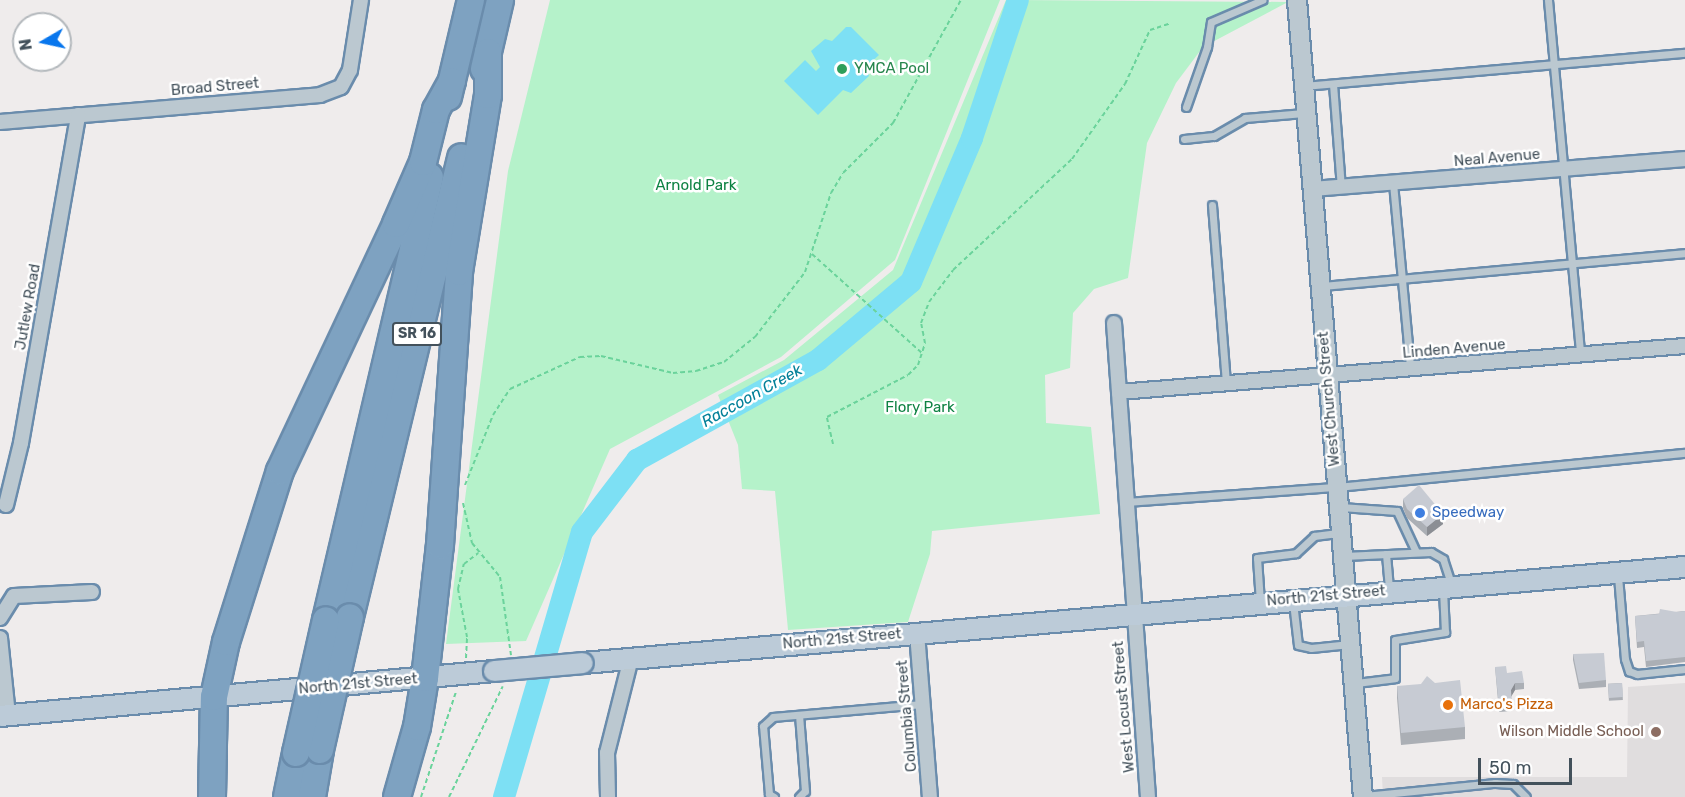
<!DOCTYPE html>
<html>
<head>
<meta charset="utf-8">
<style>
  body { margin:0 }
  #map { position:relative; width:1685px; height:797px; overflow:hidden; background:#efecec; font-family:Rubik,sans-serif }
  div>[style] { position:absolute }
  .education>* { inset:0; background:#e0ddde }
  .green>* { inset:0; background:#b5f2ca }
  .water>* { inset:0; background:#7de0f4 }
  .river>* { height:22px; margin:-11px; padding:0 11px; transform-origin:11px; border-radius:11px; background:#7de0f4 }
  .path>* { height:2px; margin-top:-1px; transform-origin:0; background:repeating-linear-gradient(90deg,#6ad39b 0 4.5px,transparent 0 7.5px) }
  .roads { filter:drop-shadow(2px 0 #6a8cac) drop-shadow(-2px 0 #6a8cac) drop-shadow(0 2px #6a8cac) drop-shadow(0 -2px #6a8cac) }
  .service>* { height:7px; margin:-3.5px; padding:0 3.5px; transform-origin:3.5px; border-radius:3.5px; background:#bbc8d0 }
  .minor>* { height:14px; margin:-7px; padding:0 7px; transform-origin:7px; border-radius:7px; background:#bbc8d0 }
  .tertiary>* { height:18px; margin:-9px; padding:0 9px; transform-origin:9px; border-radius:9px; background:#bbc8d0 }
  .secondary>* { height:20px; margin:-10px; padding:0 10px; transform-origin:10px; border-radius:10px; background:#bccbd8 }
  .motorway>* { height:26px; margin:-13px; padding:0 13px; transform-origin:13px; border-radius:13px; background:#7ea2c1 }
  .bridges { filter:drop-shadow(2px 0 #6a8cac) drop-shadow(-2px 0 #6a8cac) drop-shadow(0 2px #6a8cac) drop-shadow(0 -2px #6a8cac) }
  .secondary-bridge>* { height:20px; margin:-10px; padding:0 10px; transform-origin:10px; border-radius:10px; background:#bccbd8 }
  .motorway-bridge>* { height:26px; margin:-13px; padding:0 13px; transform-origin:13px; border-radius:13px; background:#7ea2c1 }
  .wall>* { inset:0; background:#abafb5; transform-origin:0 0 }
  .shaded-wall>* { inset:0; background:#8b8e94 }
  .building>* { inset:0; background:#c7cbd3; transform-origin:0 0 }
  .dots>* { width:16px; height:16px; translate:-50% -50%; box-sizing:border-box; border:3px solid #fff; border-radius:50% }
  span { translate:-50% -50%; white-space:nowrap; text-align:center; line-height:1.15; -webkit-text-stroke:5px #fff; paint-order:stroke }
  .shield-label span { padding:2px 4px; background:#fff; border:2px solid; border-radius:4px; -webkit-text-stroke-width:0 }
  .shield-label { font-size:14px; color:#43515b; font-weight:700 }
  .leisure-label { font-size:15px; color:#27864d }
  .left { translate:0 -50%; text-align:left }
  .street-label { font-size:15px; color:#43515b }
  .park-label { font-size:15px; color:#0e8243 }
  .shop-label { font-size:15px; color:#366cbe }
  .food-label { font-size:15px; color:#c56008 }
  .education-label { font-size:15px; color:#785e54 }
  .right { translate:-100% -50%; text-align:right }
  .water-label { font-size:16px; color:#038099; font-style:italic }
  .north { position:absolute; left:12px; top:12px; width:60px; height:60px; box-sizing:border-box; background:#fff; border:2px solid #b4b9bd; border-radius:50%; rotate:261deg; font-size:16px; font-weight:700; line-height:24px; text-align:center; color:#43515b }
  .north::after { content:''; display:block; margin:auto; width:21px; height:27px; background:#0876ed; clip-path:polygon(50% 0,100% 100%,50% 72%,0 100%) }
  .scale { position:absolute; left:1478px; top:758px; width:94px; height:27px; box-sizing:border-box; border:3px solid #43515b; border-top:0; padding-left:8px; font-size:18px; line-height:21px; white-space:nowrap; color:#43515b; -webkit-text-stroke:4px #fff; paint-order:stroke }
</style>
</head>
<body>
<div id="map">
  <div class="education">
    <i style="clip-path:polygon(1685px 683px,1685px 797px,1383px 797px,1382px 777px,1627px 777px,1628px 687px)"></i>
  </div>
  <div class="green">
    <i style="clip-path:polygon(550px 0,1000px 0,895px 260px,781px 357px,610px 449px,526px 641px,446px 644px,508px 171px)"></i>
    <i style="clip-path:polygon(1006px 0,1288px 2px,1203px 47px,1176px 83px,1147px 143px,1128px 278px,1094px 289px,1073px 313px,1070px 368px,1045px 375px,1046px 423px,1091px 427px,1100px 514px,932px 531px,930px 554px,908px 622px,788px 630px,775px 491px,742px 489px,738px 445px,718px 395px,784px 360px,893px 270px)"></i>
  </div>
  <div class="water">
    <i style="clip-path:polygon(846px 27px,851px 27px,879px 55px,866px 67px,869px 76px,851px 93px,843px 90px,818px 115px,784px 81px,805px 60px,816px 71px,820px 67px,811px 51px,825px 39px,832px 41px)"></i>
  </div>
  <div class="river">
    <i style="left:504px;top:797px;width:276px;rotate:-73.6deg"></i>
    <i style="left:582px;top:532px;width:91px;rotate:-52.6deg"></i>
    <i style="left:637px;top:460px;width:207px;rotate:-28.9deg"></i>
    <i style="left:818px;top:360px;width:121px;rotate:-40deg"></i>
    <i style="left:911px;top:282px;width:156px;rotate:-67deg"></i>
    <i style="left:972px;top:138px;width:145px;rotate:-71.6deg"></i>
  </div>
  <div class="path">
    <i style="left:812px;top:254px;width:149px;rotate:42deg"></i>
    <i style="left:833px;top:444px;width:28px;rotate:-103deg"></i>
    <i style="left:827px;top:417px;width:91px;rotate:-27.4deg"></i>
    <i style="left:908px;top:375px;width:14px;rotate:-45deg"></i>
    <i style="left:918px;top:365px;width:23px;rotate:-72deg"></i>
    <i style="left:925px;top:343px;width:20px;rotate:-101deg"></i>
    <i style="left:921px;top:323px;width:22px;rotate:-69deg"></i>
    <i style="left:929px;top:302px;width:40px;rotate:-53deg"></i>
    <i style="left:953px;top:270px;width:163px;rotate:-43deg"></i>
    <i style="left:1072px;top:159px;width:92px;rotate:-54.8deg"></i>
    <i style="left:1125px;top:84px;width:60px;rotate:-65.2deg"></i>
    <i style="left:1150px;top:30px;width:20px;rotate:-18deg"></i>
    <i style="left:465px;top:485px;width:75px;rotate:-68.2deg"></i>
    <i style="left:493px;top:415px;width:31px;rotate:-57deg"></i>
    <i style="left:510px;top:389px;width:77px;rotate:-24.6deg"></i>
    <i style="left:580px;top:357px;width:21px;rotate:-3deg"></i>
    <i style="left:601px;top:356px;width:74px;rotate:13.3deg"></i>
    <i style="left:673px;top:373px;width:23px;rotate:-5deg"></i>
    <i style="left:696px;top:371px;width:29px;rotate:-18deg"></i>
    <i style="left:724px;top:362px;width:40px;rotate:-39deg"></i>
    <i style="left:755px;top:337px;width:82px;rotate:-52.4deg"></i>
    <i style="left:805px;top:272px;width:83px;rotate:-71.8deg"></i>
    <i style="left:831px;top:193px;width:23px;rotate:-59deg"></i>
    <i style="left:843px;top:173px;width:71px;rotate:-45deg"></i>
    <i style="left:893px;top:123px;width:141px;rotate:-61.1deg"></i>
    <i style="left:463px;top:503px;width:41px;rotate:77.3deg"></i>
    <i style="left:472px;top:543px;width:44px;rotate:50.5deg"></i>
    <i style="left:500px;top:577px;width:79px;rotate:82deg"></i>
    <i style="left:466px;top:658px;width:21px;rotate:-87deg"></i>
    <i style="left:467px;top:637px;width:49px;rotate:-100.6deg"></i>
    <i style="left:458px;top:589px;width:26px;rotate:-77deg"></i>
    <i style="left:464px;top:564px;width:18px;rotate:-38deg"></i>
    <i style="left:421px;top:797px;width:111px;rotate:-71.6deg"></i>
    <i style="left:449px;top:797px;width:123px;rotate:-64.1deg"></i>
  </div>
  <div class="roads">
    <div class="service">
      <i style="left:1548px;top:0;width:356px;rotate:84.8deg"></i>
      <i style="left:1333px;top:84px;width:103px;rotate:85.6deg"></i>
      <i style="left:1304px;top:86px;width:382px;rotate:-5deg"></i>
      <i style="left:1186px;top:107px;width:64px;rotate:-70.7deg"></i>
      <i style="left:1207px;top:47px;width:25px;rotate:-81deg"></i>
      <i style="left:1211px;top:22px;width:56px;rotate:-23.3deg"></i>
      <i style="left:1184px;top:139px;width:30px;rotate:-6deg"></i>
      <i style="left:1214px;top:136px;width:36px;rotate:-30deg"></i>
      <i style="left:1245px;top:118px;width:59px;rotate:-4.8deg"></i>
      <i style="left:1393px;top:183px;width:186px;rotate:84.7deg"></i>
      <i style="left:1212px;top:205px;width:180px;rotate:85.5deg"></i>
      <i style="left:1323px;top:286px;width:364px;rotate:-5.2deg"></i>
      <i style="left:1126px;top:502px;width:212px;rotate:-4.1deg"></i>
      <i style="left:1337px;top:487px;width:350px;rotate:-5.6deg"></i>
      <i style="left:1341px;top:507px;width:56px;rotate:4.1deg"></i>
      <i style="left:1397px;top:511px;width:45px;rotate:65.1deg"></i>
      <i style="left:1386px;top:554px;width:37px;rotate:85deg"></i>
      <i style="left:1344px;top:556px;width:87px;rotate:-2.6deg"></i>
      <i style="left:1431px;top:552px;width:14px;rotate:30deg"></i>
      <i style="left:1443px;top:559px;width:28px;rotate:72deg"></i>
      <i style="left:1618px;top:576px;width:83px;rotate:85.2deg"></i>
      <i style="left:1625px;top:659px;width:13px;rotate:72deg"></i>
      <i style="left:1629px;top:671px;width:9px;rotate:21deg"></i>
      <i style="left:1637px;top:674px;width:48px;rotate:-5.9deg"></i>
      <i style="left:1260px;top:602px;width:44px;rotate:-93.9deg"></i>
      <i style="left:1257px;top:558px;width:39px;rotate:-7deg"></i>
      <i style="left:1296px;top:553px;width:25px;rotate:-43deg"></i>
      <i style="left:1314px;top:536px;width:26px;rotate:-7deg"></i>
      <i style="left:1293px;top:602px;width:43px;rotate:83.4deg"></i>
      <i style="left:1298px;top:645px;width:13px;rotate:13deg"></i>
      <i style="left:1311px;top:648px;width:39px;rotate:-6deg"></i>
      <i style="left:1356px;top:683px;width:39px;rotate:-7deg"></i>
      <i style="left:1395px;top:678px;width:38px;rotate:-90deg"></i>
      <i style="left:1395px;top:640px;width:51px;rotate:-9.1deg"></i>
      <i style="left:1445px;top:632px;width:42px;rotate:-92.7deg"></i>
      <i style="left:1364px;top:796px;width:132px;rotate:-5.7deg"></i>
      <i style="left:1495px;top:783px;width:18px;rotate:3deg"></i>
      <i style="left:1513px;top:784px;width:18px;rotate:45deg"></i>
      <i style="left:774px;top:797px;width:6px;rotate:-149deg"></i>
      <i style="left:769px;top:794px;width:68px;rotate:-95deg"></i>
      <i style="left:763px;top:726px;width:13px;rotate:-42deg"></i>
      <i style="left:773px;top:717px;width:149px;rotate:-5deg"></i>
      <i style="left:799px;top:797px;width:8px;rotate:-45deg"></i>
      <i style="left:805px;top:791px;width:76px;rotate:-94.5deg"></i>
    </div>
    <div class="minor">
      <i style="left:0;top:122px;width:321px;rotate:-4.8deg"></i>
      <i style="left:320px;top:95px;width:22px;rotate:-21deg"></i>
      <i style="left:341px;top:87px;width:19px;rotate:-62deg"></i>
      <i style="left:350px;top:70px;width:71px;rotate:-81.1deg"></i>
      <i style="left:1313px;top:189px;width:373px;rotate:-4.6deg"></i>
      <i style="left:1114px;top:323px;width:475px;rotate:85.9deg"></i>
      <i style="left:1119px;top:392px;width:568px;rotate:-4.65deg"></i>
      <i style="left:6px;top:505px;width:64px;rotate:-76.4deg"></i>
      <i style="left:21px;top:443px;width:333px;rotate:-80.1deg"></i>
      <i style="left:0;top:618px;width:26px;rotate:-58deg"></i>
      <i style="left:14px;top:596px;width:78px;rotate:-2.9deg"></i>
      <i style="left:917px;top:633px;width:165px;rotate:85.5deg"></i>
      <i style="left:0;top:638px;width:77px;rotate:84.1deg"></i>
      <i style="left:608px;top:797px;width:44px;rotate:-91.3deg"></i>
      <i style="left:607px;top:753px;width:98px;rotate:-75.8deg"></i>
    </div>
    <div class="tertiary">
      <i style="left:1297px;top:0;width:800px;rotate:85.27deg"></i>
    </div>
    <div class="secondary">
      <i style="left:583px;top:663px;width:1106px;rotate:-4.98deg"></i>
      <i style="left:0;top:716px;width:496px;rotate:-5.2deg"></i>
    </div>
    <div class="motorway">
      <i style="left:484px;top:69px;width:71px;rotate:-76.9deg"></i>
      <i style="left:448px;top:97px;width:100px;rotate:-76.7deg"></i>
      <i style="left:350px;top:617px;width:473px;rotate:-76.4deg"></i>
      <i style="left:326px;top:620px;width:455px;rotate:-76.8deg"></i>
      <i style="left:212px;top:797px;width:100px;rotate:-88.9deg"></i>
      <i style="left:214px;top:697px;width:56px;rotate:-77.7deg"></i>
      <i style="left:226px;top:642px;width:179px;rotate:-72.5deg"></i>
      <i style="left:280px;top:471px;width:273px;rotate:-64.8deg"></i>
      <i style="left:396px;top:224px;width:68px;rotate:-66.5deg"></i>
      <i style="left:423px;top:162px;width:54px;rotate:-76deg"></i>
      <i style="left:436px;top:110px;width:33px;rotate:-61deg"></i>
      <i style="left:287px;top:797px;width:45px;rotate:-78.4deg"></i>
      <i style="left:312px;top:797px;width:48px;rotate:-80.3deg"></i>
      <i style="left:397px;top:797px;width:73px;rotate:-74.1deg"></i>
      <i style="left:417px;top:727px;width:50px;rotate:-80.7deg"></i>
      <i style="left:425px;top:678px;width:134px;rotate:-83.6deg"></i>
      <i style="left:440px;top:545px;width:274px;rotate:-86deg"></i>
      <i style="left:459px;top:272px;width:179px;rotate:-80.7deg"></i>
      <i style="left:488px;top:95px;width:43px;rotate:-90deg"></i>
    </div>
  </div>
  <div class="bridges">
    <div class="secondary-bridge">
      <i style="left:494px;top:671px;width:89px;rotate:-5.1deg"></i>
    </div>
    <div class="motorway-bridge">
      <i style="left:320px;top:750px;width:136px;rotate:-77.3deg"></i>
      <i style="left:296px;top:753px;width:136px;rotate:-77.3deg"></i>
    </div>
  </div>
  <div class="wall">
    <i style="clip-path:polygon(1403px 499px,1443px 524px,1427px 536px,1407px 518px,1403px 508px)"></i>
    <i style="clip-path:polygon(1685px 611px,1685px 662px,1646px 667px,1644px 647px,1637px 648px,1635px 616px)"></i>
    <i style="clip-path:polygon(1573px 654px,1606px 680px,1606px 687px,1579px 689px,1573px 660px)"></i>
    <i style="clip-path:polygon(1495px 667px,1524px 683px,1524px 689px,1515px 690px,1511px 696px,1512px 711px,1499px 712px)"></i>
    <i style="left:1622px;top:683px;width:17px;height:14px;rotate:87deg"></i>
    <i style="clip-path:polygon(1397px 686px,1465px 727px,1465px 739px,1401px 745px,1397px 698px)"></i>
  </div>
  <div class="shaded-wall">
    <i style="clip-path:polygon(1443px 514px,1443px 524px,1427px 536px,1427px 527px)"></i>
    <i style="clip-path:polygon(1515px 683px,1515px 690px,1511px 697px,1511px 690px)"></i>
  </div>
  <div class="building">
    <i style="clip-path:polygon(1419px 485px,1443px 514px,1427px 527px,1407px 509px,1403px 499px)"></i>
    <i style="clip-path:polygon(1660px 609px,1677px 612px,1685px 611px,1685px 657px,1646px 661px,1644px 641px,1637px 642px,1635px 616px,1659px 614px)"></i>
    <i style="clip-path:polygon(1604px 653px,1606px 680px,1579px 683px,1573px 654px)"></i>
    <i style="clip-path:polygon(1506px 666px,1507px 673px,1522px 671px,1524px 683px,1515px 683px,1511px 690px,1512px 705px,1499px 706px,1495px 667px)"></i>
    <i style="clip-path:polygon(1427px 676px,1435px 683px,1460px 680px,1465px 727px,1401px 733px,1397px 686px,1421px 684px)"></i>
    <i style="left:1622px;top:683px;width:14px;height:14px;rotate:86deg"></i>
  </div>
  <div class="dots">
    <i style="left:842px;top:69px;background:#2e9e5b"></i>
    <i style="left:1420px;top:513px;background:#3f7fe0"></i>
    <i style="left:1448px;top:705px;background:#e8710a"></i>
    <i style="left:1656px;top:732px;background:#8d6e63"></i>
  </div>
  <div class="shield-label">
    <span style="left:417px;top:334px">SR 16</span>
  </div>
  <div class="leisure-label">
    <span class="left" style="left:854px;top:69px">YMCA Pool</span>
  </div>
  <div class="street-label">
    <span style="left:215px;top:87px;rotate:-5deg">Broad Street</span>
    <span style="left:1497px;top:158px;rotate:-5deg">Neal Avenue</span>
    <span style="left:28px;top:307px;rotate:-80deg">Jutlew Road</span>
    <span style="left:1454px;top:349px;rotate:-5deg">Linden Avenue</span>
    <span style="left:1329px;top:399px;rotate:-95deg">West Church Street</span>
    <span style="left:1326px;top:596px;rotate:-5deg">North 21st Street</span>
    <span style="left:842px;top:639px;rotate:-5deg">North 21st Street</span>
    <span style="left:358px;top:684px;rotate:-5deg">North 21st Street</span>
    <span style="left:1124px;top:707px;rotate:-95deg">West Locust Street</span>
    <span style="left:907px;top:716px;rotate:-95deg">Columbia Street</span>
  </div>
  <div class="park-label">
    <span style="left:696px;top:186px">Arnold Park</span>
    <span style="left:920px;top:408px">Flory Park</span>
  </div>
  <div class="shop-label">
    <span class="left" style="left:1432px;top:513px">Speedway</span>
  </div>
  <div class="food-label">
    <span class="left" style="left:1460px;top:705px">Marco's Pizza</span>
  </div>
  <div class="education-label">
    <span class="right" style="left:1644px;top:732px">Wilson Middle School</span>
  </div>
  <div class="water-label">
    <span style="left:752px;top:396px;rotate:-29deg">Raccoon Creek</span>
  </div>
  <div class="north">N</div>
  <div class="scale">50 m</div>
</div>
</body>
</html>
